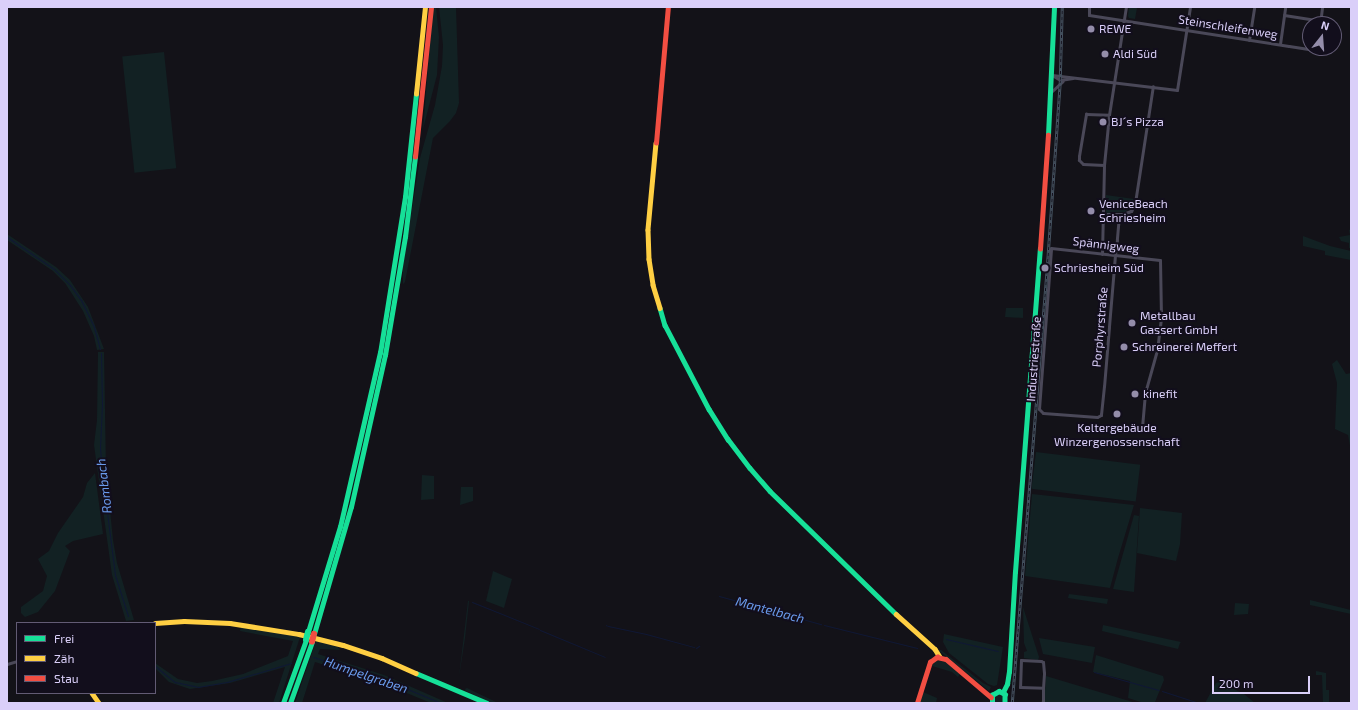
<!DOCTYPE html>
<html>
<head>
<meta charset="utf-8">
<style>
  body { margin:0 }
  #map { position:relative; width:1358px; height:710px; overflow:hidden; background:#131218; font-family:"Exo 2",sans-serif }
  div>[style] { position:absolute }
  .green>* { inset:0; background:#122123; transform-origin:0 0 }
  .stream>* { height:1px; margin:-0.5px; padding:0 0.5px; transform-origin:0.5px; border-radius:0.5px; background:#101835 }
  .street>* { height:3px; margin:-1.5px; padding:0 1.5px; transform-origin:1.5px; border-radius:1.5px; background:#4a4858 }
  .fast>* { height:4.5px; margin:-2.25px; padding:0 2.25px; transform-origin:2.25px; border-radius:2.25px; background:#16e098 }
  .slow>* { height:4.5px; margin:-2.25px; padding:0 2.25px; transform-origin:2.25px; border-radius:2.25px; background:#ffcf43 }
  .jam>* { height:4.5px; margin:-2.25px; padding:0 2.25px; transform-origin:2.25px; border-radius:2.25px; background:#f24e42 }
  .rail>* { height:2.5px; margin-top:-1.25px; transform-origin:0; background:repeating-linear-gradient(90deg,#120e1c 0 3px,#455260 0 6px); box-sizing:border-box; border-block:1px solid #455260 }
  .fast-bridge>* { height:5.5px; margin:-2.75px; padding:0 2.75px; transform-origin:2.75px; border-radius:2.75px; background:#16e098 }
  .jam-bridge>* { height:5.5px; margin:-2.75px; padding:0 2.75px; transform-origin:2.75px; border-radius:2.75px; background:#f24e42 }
  .dots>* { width:11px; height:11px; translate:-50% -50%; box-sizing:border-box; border:2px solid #120e1c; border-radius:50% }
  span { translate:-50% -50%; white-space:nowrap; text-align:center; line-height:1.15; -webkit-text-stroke:4px #120e1c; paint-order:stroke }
  .street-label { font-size:12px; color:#dacff9 }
  .poi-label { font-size:12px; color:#dacff9 }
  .left { translate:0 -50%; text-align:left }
  .water-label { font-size:13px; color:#6a9bec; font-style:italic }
  .frame { position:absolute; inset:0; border:8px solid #dacff9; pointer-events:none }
  .legend { position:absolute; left:16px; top:622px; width:140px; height:72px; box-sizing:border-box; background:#120e1c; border:1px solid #625b74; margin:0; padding:5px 7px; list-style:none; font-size:12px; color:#dacff9 }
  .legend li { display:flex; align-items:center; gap:8px; height:20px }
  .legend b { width:20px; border:1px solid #625b74 }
  .north { position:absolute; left:1302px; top:16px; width:40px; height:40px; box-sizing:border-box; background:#120e1c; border:1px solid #625b74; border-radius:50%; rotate:17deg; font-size:11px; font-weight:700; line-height:16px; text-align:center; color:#dacff9 }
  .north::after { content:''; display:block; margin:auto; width:14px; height:18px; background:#948daa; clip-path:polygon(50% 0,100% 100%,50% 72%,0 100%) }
  .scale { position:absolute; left:1212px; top:676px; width:98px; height:18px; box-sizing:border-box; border:2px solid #dacff9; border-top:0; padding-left:5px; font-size:12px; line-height:14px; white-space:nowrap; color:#dacff9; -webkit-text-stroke:3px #120e1c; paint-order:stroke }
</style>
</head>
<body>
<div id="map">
  <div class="green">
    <i style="clip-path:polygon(433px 7px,436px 7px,439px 37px,437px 75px,423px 129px)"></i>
    <i style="clip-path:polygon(439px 7px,456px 7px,459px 103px,456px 113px,450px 121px,433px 138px,405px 282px,403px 284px,403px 266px,420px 158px,435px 105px,442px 66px,443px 45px)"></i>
    <i style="clip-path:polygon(1129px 7px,1137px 8px,1135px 19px,1129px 18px,1128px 16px)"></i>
    <i style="left:164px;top:52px;width:117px;height:42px;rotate:84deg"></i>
    <i style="clip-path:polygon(1106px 195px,1134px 199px,1133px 205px,1125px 212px,1106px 213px)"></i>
    <i style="clip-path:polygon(1351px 229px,1351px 248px,1349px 248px,1349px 243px,1341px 241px,1339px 237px,1350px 235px,1349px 230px)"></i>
    <i style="clip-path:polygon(7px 234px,56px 267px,70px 280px,88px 307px,104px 349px,97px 350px,94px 336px,83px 311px,65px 283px,53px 271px,7px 240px)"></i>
    <i style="clip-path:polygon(1303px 236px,1330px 246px,1351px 251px,1351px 260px,1325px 255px,1325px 251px,1303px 246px)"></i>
    <i style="clip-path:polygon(1006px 308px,1023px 308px,1023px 318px,1005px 317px)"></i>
    <i style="clip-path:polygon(98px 352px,104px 352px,106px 470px,113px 540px,117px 563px,134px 620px,126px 621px,112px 575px,94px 445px,97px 420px)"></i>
    <i style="clip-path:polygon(1337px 360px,1346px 374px,1351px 373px,1351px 451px,1348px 435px,1335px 429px,1337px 383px,1332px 364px)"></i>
    <i style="left:1036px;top:452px;width:105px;height:37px;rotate:7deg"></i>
    <i style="clip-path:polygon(95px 473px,103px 534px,73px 541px,65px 546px,70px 551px,55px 591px,38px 612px,25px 617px,21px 613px,21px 607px,43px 591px,47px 576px,38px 559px,49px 551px,58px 533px,83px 497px,87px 483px)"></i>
    <i style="clip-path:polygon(422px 475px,434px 476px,434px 499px,421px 500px)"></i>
    <i style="clip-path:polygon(461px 487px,473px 487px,473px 501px,460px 505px)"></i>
    <i style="clip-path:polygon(1032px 494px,1134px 505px,1118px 558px,1110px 588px,1025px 576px)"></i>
    <i style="clip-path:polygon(1140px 508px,1182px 513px,1180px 544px,1176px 561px,1137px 553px)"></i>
    <i style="clip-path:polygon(1134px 515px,1139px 516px,1134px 592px,1113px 589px)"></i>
    <i style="clip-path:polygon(493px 571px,512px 579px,504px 608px,486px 601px)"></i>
    <i style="clip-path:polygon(1069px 594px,1108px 599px,1107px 604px,1068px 598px)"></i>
    <i style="clip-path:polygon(1310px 600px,1351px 610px,1351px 614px,1310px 605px)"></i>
    <i style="clip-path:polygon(468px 601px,469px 601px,465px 638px,459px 677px)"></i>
    <i style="clip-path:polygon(1235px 603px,1249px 604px,1248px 614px,1234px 615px)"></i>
    <i style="clip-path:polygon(1023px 607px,1039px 657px,1038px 660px,1024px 658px,1024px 652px,1027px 651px,1024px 643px)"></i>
    <i style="clip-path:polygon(1103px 625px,1181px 642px,1180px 643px,1178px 649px,1102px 631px)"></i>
    <i style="clip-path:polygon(241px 627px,300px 637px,279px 703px,273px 703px,285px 667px,230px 683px,190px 689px,169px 682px,155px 668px,155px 663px,178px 679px,197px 683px,212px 681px,243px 674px,288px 656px,293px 641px,240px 631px)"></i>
    <i style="clip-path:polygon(944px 634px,1003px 647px,997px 685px,994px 686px,988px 684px,949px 653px,943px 642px)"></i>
    <i style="clip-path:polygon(1039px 638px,1095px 647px,1092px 663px,1043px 654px)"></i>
    <i style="clip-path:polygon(316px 641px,338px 647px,340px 650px,320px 649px,318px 654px,384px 675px,448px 703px,431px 703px,382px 683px,315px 662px,302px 703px,295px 703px)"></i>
    <i style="clip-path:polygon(938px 650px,941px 650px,983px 683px,991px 687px,989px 691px)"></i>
    <i style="clip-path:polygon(1096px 655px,1163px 676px,1164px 680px,1155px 702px,1144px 703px,1128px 698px,1130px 681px,1093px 672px)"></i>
    <i style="clip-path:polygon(938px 660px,945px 661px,960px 674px,958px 677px,952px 672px,932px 666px,925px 685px,931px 665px)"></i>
    <i style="clip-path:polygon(1316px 671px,1326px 673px,1326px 690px,1329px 690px,1329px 703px,1323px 703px,1322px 675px,1316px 675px)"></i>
    <i style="clip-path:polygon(1046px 676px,1136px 703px,1044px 703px)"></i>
    <i style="clip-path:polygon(1219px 682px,1244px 694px,1255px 703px,1205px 703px,1216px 683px)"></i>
    <i style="clip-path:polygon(467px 688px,498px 703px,491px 703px,466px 691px,465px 689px)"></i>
    <i style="clip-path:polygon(923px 692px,937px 698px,936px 703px,920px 702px)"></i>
    <i style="clip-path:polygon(1002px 693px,1004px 703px,994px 703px,993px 695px)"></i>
  </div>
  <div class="stream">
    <i style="left:7px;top:237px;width:57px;rotate:34.2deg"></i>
    <i style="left:54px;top:269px;width:23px;rotate:45deg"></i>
    <i style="left:70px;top:285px;width:19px;rotate:54deg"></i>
    <i style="left:81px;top:300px;width:30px;rotate:64deg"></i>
    <i style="left:94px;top:327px;width:23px;rotate:75deg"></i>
    <i style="left:101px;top:353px;width:51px;rotate:88.9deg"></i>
    <i style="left:102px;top:404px;width:44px;rotate:92.6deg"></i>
    <i style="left:100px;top:448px;width:33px;rotate:85deg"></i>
    <i style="left:103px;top:481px;width:95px;rotate:82.7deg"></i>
    <i style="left:115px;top:575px;width:43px;rotate:72.4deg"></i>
    <i style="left:719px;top:596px;width:106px;rotate:15.4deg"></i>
    <i style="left:472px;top:602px;width:72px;rotate:21.9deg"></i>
    <i style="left:606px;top:625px;width:1px;rotate:45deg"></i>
    <i style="left:824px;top:625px;width:96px;rotate:13.9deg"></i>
    <i style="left:608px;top:626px;width:39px;rotate:12deg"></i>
    <i style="left:540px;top:630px;width:70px;rotate:22.6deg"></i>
    <i style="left:646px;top:634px;width:50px;rotate:15.2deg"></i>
    <i style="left:946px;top:639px;width:53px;rotate:13deg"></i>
    <i style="left:696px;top:648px;width:4px;rotate:-34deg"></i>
    <i style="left:313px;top:657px;width:71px;rotate:17.2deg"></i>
    <i style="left:381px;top:678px;width:65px;rotate:22.6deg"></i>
    <i style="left:155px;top:666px;width:26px;rotate:39deg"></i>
    <i style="left:175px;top:682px;width:24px;rotate:12deg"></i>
    <i style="left:198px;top:687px;width:29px;rotate:-10deg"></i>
    <i style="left:227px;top:682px;width:67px;rotate:-16.5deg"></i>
    <i style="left:1094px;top:672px;width:67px;rotate:15.5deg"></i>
    <i style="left:1162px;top:691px;width:38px;rotate:18deg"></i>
  </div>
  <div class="street">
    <i style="left:1089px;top:7px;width:8px;rotate:90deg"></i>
    <i style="left:1089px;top:15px;width:202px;rotate:8.8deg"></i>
    <i style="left:1289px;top:46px;width:26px;rotate:9deg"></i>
    <i style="left:1315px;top:50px;width:3px;rotate:-45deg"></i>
    <i style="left:1284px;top:15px;width:37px;rotate:9deg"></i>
    <i style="left:1320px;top:24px;width:17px;rotate:-83deg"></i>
    <i style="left:1249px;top:40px;width:33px;rotate:-81deg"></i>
    <i style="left:1280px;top:44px;width:37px;rotate:-82deg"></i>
    <i style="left:1052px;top:75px;width:126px;rotate:6.8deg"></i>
    <i style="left:1177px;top:90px;width:84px;rotate:-81.1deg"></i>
    <i style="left:1052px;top:75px;width:9px;rotate:32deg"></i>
    <i style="left:1060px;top:80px;width:13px;rotate:-9deg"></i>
    <i style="left:1051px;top:92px;width:16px;rotate:-43deg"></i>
    <i style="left:1104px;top:165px;width:21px;rotate:-177deg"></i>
    <i style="left:1083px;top:164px;width:6px;rotate:-135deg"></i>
    <i style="left:1079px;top:160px;width:4px;rotate:-90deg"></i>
    <i style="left:1079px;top:156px;width:43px;rotate:-80.5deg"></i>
    <i style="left:1086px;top:114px;width:23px;rotate:2deg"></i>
    <i style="left:1104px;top:214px;width:19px"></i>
    <i style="left:1123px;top:214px;width:9px;rotate:-21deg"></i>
    <i style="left:1131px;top:211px;width:9px;rotate:-63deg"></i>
    <i style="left:1135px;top:203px;width:118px;rotate:-81.3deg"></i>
    <i style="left:1119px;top:215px;width:25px;rotate:95deg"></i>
    <i style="left:1117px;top:240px;width:7px;rotate:98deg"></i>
    <i style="left:1116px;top:247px;width:8px;rotate:97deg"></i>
    <i style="left:1115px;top:255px;width:72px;rotate:94.8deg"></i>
    <i style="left:1109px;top:327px;width:59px;rotate:94.8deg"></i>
    <i style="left:1104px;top:386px;width:28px;rotate:96deg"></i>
    <i style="left:1101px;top:414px;width:1px;rotate:90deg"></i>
    <i style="left:1101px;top:415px;width:4px;rotate:153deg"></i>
    <i style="left:1097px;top:417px;width:54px;rotate:-175.8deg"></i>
    <i style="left:1043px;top:413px;width:6px;rotate:-135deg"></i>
    <i style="left:1039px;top:409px;width:161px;rotate:-85.7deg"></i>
    <i style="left:1051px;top:248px;width:64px;rotate:6.2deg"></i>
    <i style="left:1115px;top:255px;width:45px;rotate:6.3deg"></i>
    <i style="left:1160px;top:260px;width:58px;rotate:89deg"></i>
    <i style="left:1161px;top:318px;width:32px;rotate:97deg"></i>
    <i style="left:1157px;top:350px;width:45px;rotate:105.6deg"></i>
    <i style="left:1145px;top:393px;width:32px;rotate:95deg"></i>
    <i style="left:1102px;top:254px;width:89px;rotate:-88.7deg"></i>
    <i style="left:1104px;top:165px;width:50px;rotate:-84.3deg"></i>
    <i style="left:1109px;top:115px;width:109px;rotate:-81.1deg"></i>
    <i style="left:7px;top:664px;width:10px;rotate:-17deg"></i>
    <i style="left:1042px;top:703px;width:2px;rotate:-63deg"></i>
    <i style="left:1043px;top:701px;width:13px;rotate:-90deg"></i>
    <i style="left:1043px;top:688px;width:15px;rotate:-86deg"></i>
    <i style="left:1044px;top:673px;width:11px;rotate:-95deg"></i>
    <i style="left:1043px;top:662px;width:2px;rotate:-153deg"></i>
    <i style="left:1041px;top:661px;width:20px;rotate:-177deg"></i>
    <i style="left:1021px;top:660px;width:27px;rotate:92deg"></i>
    <i style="left:1020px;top:687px;width:23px;rotate:2deg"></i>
  </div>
  <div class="fast">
    <i style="left:1048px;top:135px;width:128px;rotate:-87.3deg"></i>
    <i style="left:660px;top:308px;width:18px;rotate:74deg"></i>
    <i style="left:665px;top:325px;width:95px;rotate:62.4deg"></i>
    <i style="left:709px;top:409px;width:36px;rotate:58deg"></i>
    <i style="left:728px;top:439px;width:36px;rotate:53deg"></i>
    <i style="left:750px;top:468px;width:30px;rotate:49deg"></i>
    <i style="left:770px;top:491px;width:176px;rotate:44.3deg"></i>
    <i style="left:308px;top:632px;width:110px;rotate:-73.1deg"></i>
    <i style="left:340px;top:527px;width:179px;rotate:-77.1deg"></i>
    <i style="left:380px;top:353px;width:158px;rotate:-80.9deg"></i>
    <i style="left:405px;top:197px;width:104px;rotate:-83.9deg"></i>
    <i style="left:314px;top:634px;width:132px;rotate:-73.8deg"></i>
    <i style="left:351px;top:507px;width:156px;rotate:-77.4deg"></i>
    <i style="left:385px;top:355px;width:120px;rotate:-80.4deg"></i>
    <i style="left:405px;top:237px;width:81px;rotate:-82.9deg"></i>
    <i style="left:416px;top:673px;width:77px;rotate:22.9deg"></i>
    <i style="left:1003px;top:692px;width:9px;rotate:-63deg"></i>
    <i style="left:1007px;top:684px;width:12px;rotate:-81deg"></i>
    <i style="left:1009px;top:672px;width:100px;rotate:-86.6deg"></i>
    <i style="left:1015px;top:572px;width:324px;rotate:-85.6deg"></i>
    <i style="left:283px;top:703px;width:67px;rotate:-69.9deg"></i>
    <i style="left:290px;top:703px;width:65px;rotate:-70.2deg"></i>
    <i style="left:992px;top:703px;width:8px;rotate:-90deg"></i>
    <i style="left:992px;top:695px;width:8px;rotate:-30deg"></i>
    <i style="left:999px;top:691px;width:7px;rotate:27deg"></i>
    <i style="left:1005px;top:694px;width:9px;rotate:90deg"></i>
  </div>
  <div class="slow">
    <i style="left:416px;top:94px;width:87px;rotate:-84.1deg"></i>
    <i style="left:656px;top:143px;width:87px;rotate:95.3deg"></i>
    <i style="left:648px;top:230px;width:29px;rotate:88deg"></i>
    <i style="left:649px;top:259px;width:26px;rotate:81deg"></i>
    <i style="left:653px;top:285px;width:24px;rotate:73deg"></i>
    <i style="left:896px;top:614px;width:52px;rotate:41.9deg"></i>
    <i style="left:935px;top:649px;width:9px;rotate:58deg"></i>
    <i style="left:155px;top:623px;width:29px;rotate:-4deg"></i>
    <i style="left:184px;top:621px;width:46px;rotate:2.5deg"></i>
    <i style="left:230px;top:623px;width:70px;rotate:9.1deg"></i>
    <i style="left:299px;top:634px;width:45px;rotate:14deg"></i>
    <i style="left:343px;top:645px;width:41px;rotate:18.4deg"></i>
    <i style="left:382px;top:658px;width:37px;rotate:24deg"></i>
    <i style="left:92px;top:693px;width:12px;rotate:55deg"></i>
  </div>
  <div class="jam">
    <i style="left:656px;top:143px;width:137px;rotate:-85deg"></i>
    <i style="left:415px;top:157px;width:151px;rotate:-83.9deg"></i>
    <i style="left:1040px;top:249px;width:114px;rotate:-86deg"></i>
    <i style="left:917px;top:703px;width:43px;rotate:-72.4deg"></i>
    <i style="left:930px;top:662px;width:9px;rotate:-36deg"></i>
    <i style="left:937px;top:657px;width:9px;rotate:13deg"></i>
    <i style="left:946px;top:659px;width:59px;rotate:40.2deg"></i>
  </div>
  <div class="rail">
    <i style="left:1012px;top:703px;width:436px;rotate:-85.4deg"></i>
    <i style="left:1047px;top:268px;width:188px;rotate:-86deg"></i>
    <i style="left:1060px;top:80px;width:73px;rotate:-88.4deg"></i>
  </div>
  <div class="fast-bridge">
    <i style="left:306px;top:640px;width:8px;rotate:-76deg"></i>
  </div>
  <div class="jam-bridge">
    <i style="left:312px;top:642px;width:8px;rotate:-76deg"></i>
  </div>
  <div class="dots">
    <i style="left:1091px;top:29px;background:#948daa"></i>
    <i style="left:1105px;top:54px;background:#948daa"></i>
    <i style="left:1103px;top:122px;background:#948daa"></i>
    <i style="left:1091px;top:211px;background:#948daa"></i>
    <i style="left:1045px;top:268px;background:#948daa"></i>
    <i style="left:1132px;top:323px;background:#948daa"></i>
    <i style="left:1124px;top:347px;background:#948daa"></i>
    <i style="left:1135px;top:394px;background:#948daa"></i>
    <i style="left:1117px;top:414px;background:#948daa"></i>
  </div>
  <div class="street-label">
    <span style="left:1228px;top:27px;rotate:9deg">Steinschleifenweg</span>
    <span style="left:1106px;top:245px;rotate:7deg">Spännigweg</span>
    <span style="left:1100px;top:327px;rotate:-85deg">Porphyrstraße</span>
    <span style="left:1034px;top:359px;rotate:-86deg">Industriestraße</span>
  </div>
  <div class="poi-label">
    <span class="left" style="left:1099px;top:29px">REWE</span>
    <span class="left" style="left:1113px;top:54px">Aldi Süd</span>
    <span class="left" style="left:1111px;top:122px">BJ´s Pizza</span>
    <span class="left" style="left:1099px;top:211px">VeniceBeach<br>Schriesheim</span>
    <span class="left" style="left:1054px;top:268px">Schriesheim Süd</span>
    <span class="left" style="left:1140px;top:323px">Metallbau<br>Gassert GmbH</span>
    <span class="left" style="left:1132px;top:347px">Schreinerei Meffert</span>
    <span class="left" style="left:1143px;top:394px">kinefit</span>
    <span style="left:1117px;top:435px">Keltergebäude<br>Winzergenossenschaft</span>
  </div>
  <div class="water-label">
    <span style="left:104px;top:486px;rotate:-97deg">Rombach</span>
    <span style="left:770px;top:610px;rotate:15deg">Mantelbach</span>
    <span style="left:366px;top:675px;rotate:19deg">Humpelgraben</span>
  </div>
  <div class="frame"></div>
  <ul class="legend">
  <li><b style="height:5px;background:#16e098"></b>Frei</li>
  <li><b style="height:5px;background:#ffcf43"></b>Zäh</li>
  <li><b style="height:5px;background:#f24e42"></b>Stau</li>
  </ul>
  <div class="north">N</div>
  <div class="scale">200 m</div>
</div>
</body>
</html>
